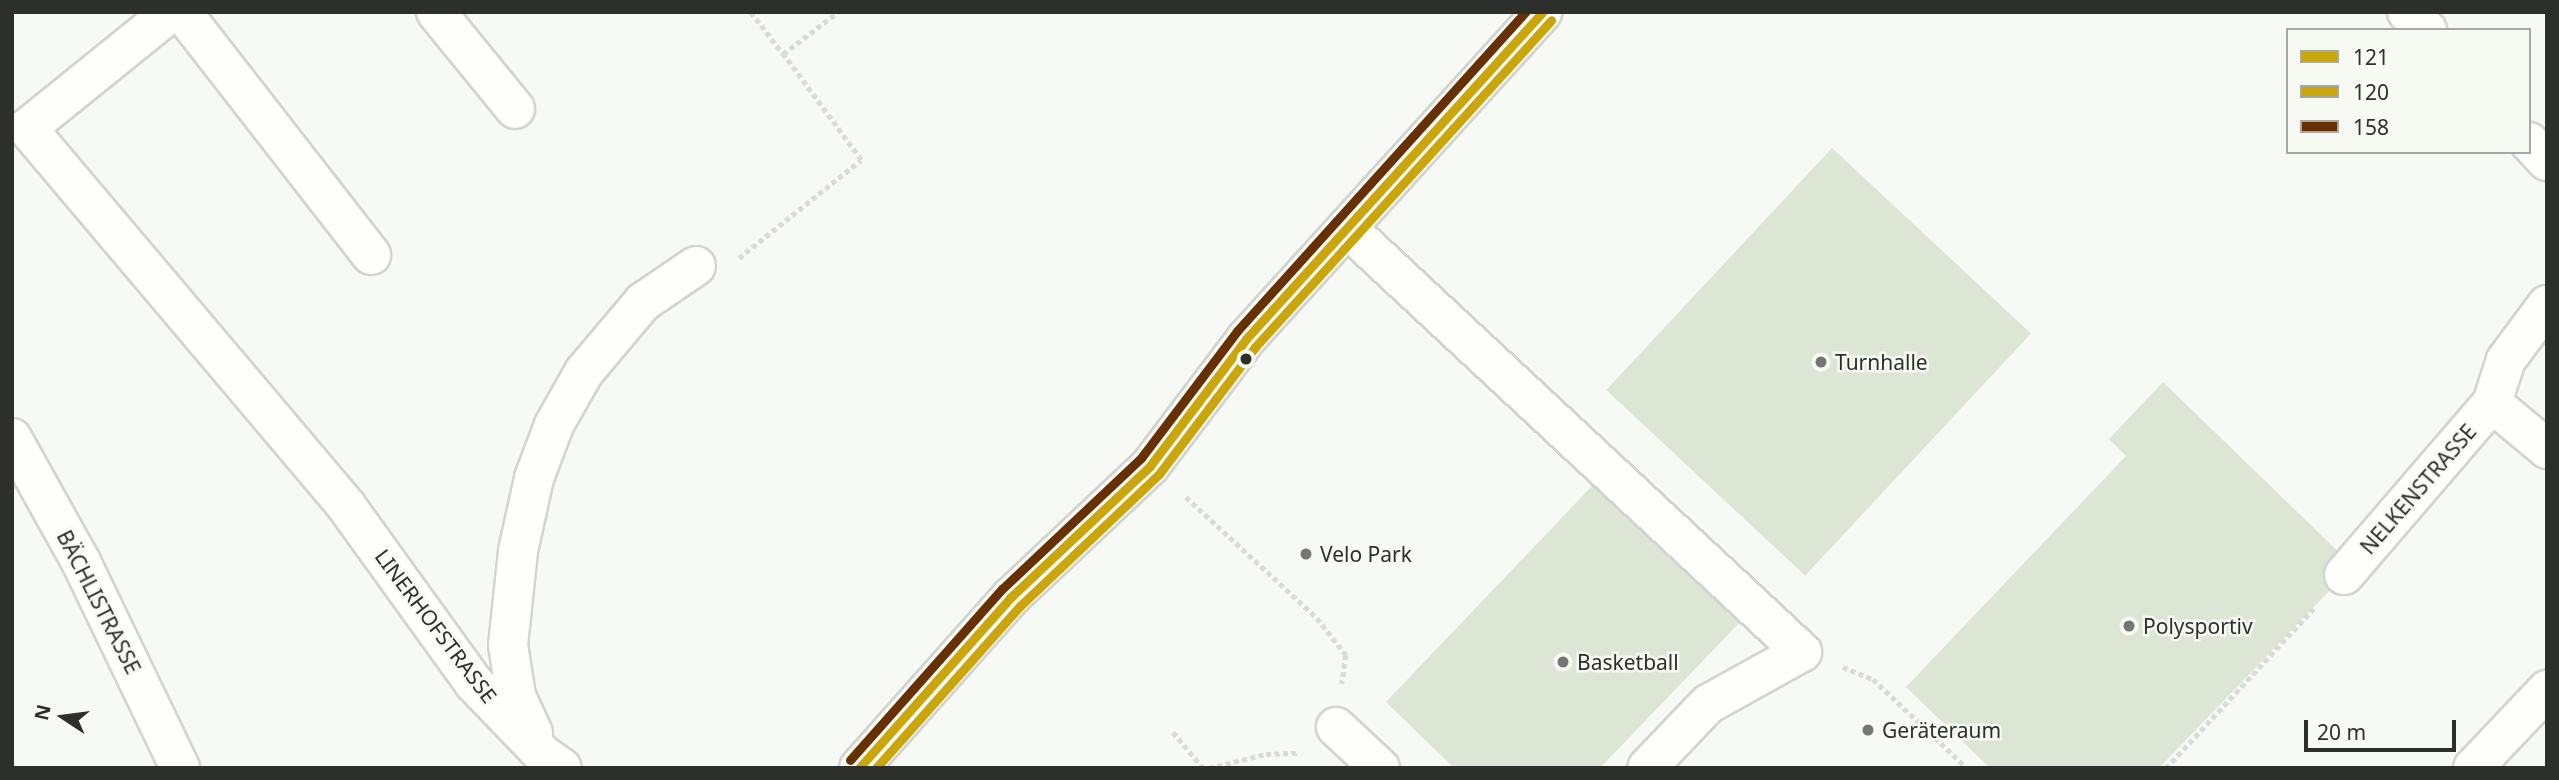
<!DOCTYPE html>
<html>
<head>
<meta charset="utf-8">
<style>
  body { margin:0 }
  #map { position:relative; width:2559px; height:780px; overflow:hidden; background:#f6f9f4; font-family:"Noto Sans",sans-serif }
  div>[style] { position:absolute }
  .green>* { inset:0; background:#dde5d4; transform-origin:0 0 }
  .path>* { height:4.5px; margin-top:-2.25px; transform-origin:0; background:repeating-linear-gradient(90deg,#d9dad9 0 5px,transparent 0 8.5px) }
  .roads { filter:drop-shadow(2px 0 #d2d4d0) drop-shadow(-2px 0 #d2d4d0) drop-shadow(0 2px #d2d4d0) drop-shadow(0 -2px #d2d4d0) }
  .minor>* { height:38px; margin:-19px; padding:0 19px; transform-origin:19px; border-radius:19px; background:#fefefd }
  .bus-1>* { height:9px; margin:-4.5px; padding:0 4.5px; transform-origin:4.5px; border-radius:4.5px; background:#caa50b }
  .bus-2>* { height:9px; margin:-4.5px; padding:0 4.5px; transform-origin:4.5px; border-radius:4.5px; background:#caa50b }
  .bus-3>* { height:9px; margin:-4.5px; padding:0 4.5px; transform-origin:4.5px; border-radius:4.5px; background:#663000 }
  .dots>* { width:19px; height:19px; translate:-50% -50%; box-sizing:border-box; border:4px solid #f6faf3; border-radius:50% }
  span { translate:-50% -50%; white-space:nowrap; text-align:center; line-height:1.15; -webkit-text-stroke:5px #f6faf3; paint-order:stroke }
  .poi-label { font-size:21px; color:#2d2f2c }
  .left { translate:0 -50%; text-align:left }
  .street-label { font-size:21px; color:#2d2f2c }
  .frame { position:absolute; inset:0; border:14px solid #2d2f2c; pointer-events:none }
  .legend { position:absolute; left:2286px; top:28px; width:245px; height:126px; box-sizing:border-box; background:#f6faf3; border:2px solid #a6a9a3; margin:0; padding:9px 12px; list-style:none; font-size:21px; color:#2d2f2c }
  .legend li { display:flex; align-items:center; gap:14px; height:35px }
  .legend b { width:35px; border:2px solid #a6a9a3 }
  .north { position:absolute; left:28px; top:682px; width:70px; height:70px; -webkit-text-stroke:5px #f6faf3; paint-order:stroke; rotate:283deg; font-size:19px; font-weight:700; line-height:28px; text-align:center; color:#2d2f2c }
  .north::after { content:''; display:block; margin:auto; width:24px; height:32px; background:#2d2f2c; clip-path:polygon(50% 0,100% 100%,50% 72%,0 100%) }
  .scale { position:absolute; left:2304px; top:720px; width:152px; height:32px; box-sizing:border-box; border:4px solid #2d2f2c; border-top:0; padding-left:9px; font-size:21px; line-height:24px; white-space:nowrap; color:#2d2f2c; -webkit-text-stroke:5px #f6faf3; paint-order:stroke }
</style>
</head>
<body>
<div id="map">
  <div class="green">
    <i style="left:1832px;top:148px;width:272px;height:331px;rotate:43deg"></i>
    <i style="clip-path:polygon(2163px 382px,2353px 566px,2159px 768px,1990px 768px,1906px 687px,2126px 456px,2109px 439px)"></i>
    <i style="clip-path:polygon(1595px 483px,1740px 622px,1600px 768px,1454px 768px,1386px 702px)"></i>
  </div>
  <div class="path">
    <i style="left:751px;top:12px;width:53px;rotate:52.7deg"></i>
    <i style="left:739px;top:258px;width:156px;rotate:-38.8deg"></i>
    <i style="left:861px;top:160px;width:132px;rotate:-126.3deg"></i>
    <i style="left:783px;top:54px;width:69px;rotate:-37.4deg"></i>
    <i style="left:1186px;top:497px;width:178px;rotate:42.7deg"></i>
    <i style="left:1317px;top:618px;width:47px;rotate:51.9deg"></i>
    <i style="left:1346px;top:655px;width:29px;rotate:98deg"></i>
    <i style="left:1843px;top:667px;width:32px;rotate:22deg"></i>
    <i style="left:1873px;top:679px;width:129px;rotate:43.4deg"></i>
    <i style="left:1173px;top:732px;width:47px;rotate:50.2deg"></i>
    <i style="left:1209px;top:768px;width:59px;rotate:-13.8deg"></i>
    <i style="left:1266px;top:754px;width:34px;rotate:-2deg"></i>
    <i style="left:2166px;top:768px;width:217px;rotate:-47.2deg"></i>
  </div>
  <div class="roads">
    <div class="minor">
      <i style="left:171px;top:12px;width:185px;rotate:141.1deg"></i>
      <i style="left:27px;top:128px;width:496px;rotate:49.8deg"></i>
      <i style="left:347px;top:507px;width:216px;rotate:54.2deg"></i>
      <i style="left:473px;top:682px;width:100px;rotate:46.2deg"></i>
      <i style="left:542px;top:754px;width:24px;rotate:35deg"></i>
      <i style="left:182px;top:12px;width:308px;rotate:52.1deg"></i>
      <i style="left:436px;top:12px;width:125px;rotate:50.8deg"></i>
      <i style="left:2407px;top:12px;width:27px;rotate:42deg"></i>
      <i style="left:2529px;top:142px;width:26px;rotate:47deg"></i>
      <i style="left:1347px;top:228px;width:622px;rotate:42.98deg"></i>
      <i style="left:1802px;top:652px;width:107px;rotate:151deg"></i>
      <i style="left:1708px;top:704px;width:88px;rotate:133.6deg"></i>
      <i style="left:2492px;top:403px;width:72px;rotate:39.9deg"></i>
      <i style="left:12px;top:438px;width:144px;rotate:60.9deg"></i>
      <i style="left:82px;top:564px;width:226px;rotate:64.3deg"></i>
      <i style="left:2344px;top:575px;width:227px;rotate:-49.3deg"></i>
      <i style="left:2492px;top:403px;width:45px;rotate:-72deg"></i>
      <i style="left:2506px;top:360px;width:69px;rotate:-53.3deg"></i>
      <i style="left:1336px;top:727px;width:60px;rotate:43deg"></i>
      <i style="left:533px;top:733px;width:41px;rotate:-114.7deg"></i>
      <i style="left:516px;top:696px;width:52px;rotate:-98.9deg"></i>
      <i style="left:508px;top:645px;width:95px;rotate:-83.9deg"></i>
      <i style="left:518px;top:551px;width:75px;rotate:-77.6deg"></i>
      <i style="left:534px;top:478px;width:57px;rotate:-69.3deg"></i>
      <i style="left:554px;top:425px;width:61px;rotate:-60.5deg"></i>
      <i style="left:584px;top:372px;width:92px;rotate:-49.9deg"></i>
      <i style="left:643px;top:302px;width:64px;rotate:-34.2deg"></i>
      <i style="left:859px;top:768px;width:229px;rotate:-48.4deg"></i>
      <i style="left:1011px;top:597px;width:191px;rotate:-43.3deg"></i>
      <i style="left:1150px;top:466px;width:159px;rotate:-52.9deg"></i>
      <i style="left:1246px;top:339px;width:441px;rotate:-47.8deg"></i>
      <i style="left:2473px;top:768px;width:108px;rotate:-46.5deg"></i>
    </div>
  </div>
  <div class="bus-1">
    <i style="left:859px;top:768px;width:229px;rotate:-48.4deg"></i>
    <i style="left:1011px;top:597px;width:191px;rotate:-43.3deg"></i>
    <i style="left:1150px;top:466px;width:159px;rotate:-52.9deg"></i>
    <i style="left:1246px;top:339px;width:441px;rotate:-47.8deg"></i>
  </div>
  <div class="bus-2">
    <i style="left:876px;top:768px;width:217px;rotate:-48.4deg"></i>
    <i style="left:1020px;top:606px;width:192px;rotate:-43.5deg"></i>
    <i style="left:1159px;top:474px;width:159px;rotate:-52.9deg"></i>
    <i style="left:1255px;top:347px;width:441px;rotate:-47.8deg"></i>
  </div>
  <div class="bus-3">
    <i style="left:850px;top:760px;width:229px;rotate:-48.4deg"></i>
    <i style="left:1002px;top:589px;width:191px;rotate:-43.3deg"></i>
    <i style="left:1141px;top:458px;width:159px;rotate:-52.9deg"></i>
    <i style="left:1237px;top:331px;width:430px;rotate:-47.9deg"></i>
  </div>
  <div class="dots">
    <i style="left:1246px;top:359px;background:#2d2f2c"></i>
    <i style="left:1821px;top:362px;background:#737672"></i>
    <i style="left:1306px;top:554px;background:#737672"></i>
    <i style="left:2129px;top:626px;background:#737672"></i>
    <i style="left:1563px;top:662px;background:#737672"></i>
    <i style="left:1868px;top:730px;background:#737672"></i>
  </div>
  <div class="poi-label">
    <span class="left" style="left:1835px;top:362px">Turnhalle</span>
    <span class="left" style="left:1320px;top:554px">Velo Park</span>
    <span class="left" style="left:2143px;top:626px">Polysportiv</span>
    <span class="left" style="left:1577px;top:662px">Basketball</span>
    <span class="left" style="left:1882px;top:730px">Geräteraum</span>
  </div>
  <div class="street-label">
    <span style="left:2418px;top:489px;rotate:-49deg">NELKENSTRASSE</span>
    <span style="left:99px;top:602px;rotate:63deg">BÄCHLISTRASSE</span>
    <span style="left:436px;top:626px;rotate:53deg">LINERHOFSTRASSE</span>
  </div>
  <div class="frame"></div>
  <ul class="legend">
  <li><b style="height:9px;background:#caa50b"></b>121</li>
  <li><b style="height:9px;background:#caa50b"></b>120</li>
  <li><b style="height:9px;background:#663000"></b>158</li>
  </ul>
  <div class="north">N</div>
  <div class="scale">20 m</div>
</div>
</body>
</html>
